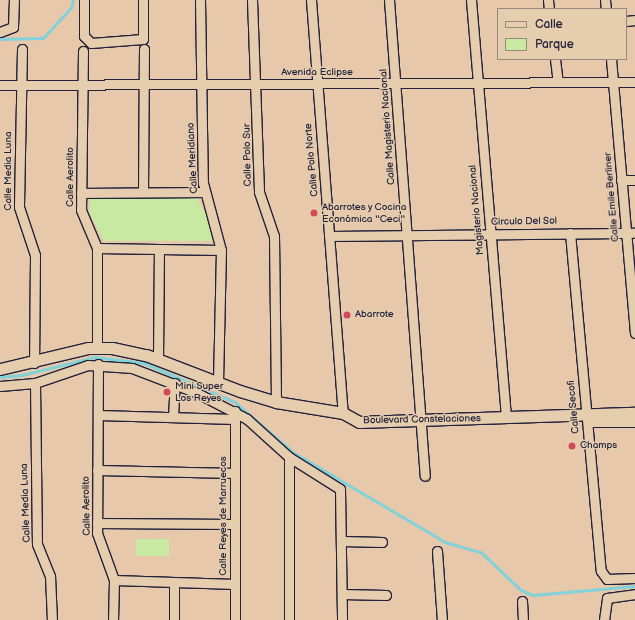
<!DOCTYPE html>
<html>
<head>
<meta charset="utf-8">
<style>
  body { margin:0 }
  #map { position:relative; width:635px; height:620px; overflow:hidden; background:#e7c8ab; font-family:"Balsamiq Sans",sans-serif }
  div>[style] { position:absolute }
  .green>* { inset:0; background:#c7e9a2; transform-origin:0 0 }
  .stream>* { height:2.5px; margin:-1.25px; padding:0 1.25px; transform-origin:1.25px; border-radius:1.25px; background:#81d2d9 }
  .roads { filter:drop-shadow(1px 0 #22223b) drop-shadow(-1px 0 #22223b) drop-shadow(0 1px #22223b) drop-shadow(0 -1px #22223b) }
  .minor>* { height:9px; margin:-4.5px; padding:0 4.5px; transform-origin:4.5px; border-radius:4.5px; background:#e6cdae }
  .tertiary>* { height:11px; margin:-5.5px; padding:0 5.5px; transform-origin:5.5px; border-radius:5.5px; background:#e6cdae }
  .dots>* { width:11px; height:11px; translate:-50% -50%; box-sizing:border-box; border:2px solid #e6cdae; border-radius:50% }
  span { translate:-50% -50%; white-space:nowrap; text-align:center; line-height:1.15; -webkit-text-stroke:3px #e6cdae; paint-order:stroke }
  .street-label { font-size:10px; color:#22223b }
  .poi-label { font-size:10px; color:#22223b }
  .left { translate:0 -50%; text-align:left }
  .legend { position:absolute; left:497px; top:8px; width:130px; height:52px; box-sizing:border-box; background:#e6cdae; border:1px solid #988980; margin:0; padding:5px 7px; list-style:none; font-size:12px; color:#22223b }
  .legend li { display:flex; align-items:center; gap:8px; height:20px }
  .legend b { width:20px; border:1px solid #988980 }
</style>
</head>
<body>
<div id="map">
  <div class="green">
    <i style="clip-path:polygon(195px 195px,210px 221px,212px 241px,104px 241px,89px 212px,91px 196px)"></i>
    <i style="left:136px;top:539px;width:33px;height:17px"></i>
  </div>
  <div class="stream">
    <i style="left:0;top:39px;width:43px;rotate:-1.3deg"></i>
    <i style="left:43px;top:38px;width:41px;rotate:-47deg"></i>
    <i style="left:71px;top:8px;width:8px;rotate:-76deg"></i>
    <i style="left:0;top:377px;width:22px;rotate:-5deg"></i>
    <i style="left:22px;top:375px;width:75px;rotate:-13.9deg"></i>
    <i style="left:95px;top:357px;width:49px;rotate:7deg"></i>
    <i style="left:144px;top:363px;width:99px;rotate:23.2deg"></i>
    <i style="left:235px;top:402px;width:77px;rotate:40.8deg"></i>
    <i style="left:293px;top:452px;width:177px;rotate:30.6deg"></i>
    <i style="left:445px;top:542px;width:37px;rotate:16deg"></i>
    <i style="left:481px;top:552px;width:55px;rotate:43.5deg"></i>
    <i style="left:521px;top:590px;width:13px;rotate:23deg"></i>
    <i style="left:533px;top:595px;width:102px;rotate:-5deg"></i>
  </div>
  <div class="roads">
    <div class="minor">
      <i style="left:84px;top:0;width:36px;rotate:90deg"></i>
      <i style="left:84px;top:36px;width:10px;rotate:45deg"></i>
      <i style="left:91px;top:43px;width:52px;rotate:-4.4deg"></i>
      <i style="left:143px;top:39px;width:39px;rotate:-90deg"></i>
      <i style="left:200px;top:0;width:183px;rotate:89.1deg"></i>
      <i style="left:203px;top:183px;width:69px;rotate:75deg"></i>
      <i style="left:221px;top:250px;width:134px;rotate:91.3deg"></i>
      <i style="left:252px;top:0;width:192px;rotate:87.9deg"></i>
      <i style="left:259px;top:192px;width:46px;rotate:71.2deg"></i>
      <i style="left:274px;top:236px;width:166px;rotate:89.3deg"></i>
      <i style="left:311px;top:0;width:414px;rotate:85.6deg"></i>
      <i style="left:389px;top:0;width:477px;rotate:85.7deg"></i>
      <i style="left:471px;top:0;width:419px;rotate:85.2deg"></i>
      <i style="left:548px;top:0;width:9px;rotate:84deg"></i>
      <i style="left:605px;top:0;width:9px;rotate:84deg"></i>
      <i style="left:626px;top:21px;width:9px;rotate:-6deg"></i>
      <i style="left:0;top:32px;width:14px;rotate:-21deg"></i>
      <i style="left:13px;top:27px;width:27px;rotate:-88deg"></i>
      <i style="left:22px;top:49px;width:158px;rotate:91.1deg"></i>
      <i style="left:19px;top:207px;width:51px;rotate:71.6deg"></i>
      <i style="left:35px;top:255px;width:108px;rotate:90.5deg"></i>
      <i style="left:83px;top:51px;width:159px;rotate:90.7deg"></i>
      <i style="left:81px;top:210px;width:41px;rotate:67.2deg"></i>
      <i style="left:97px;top:248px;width:99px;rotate:90deg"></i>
      <i style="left:555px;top:59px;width:23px;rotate:83deg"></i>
      <i style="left:611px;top:59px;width:275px;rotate:85deg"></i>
      <i style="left:0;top:85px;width:635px;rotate:-0.27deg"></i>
      <i style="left:621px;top:180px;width:14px"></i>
      <i style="left:143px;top:192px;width:143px;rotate:-89.6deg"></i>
      <i style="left:81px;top:193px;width:123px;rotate:-0.5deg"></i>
      <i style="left:570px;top:233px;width:339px;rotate:84.8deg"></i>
      <i style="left:601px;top:571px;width:10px;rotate:53deg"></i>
      <i style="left:607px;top:579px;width:28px;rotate:-2deg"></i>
      <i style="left:329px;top:236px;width:306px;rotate:-0.6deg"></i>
      <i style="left:97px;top:248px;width:124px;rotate:0.9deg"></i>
      <i style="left:158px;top:359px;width:109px;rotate:-89.5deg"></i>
      <i style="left:98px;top:364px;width:169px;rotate:90.3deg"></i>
      <i style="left:97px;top:533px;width:50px;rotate:70.1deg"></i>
      <i style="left:114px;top:580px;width:40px;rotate:91.4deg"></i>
      <i style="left:35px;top:383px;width:161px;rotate:89.3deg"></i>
      <i style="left:37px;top:544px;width:35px;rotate:68deg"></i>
      <i style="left:50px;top:576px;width:44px;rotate:87.4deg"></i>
      <i style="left:0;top:386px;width:35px;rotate:-5deg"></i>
      <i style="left:35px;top:383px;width:56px;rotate:-18.8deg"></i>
      <i style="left:88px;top:365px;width:44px;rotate:3.9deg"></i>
      <i style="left:132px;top:368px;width:70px;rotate:21deg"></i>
      <i style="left:197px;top:393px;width:56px;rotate:27.5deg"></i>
      <i style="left:247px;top:419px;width:57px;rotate:42.1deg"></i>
      <i style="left:289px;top:457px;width:60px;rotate:32.1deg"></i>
      <i style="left:340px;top:489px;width:131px;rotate:89.1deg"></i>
      <i style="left:235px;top:411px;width:209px;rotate:90deg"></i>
      <i style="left:98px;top:415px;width:137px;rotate:1.7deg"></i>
      <i style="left:173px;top:417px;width:34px;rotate:-87deg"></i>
      <i style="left:289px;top:457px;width:163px;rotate:90deg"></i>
      <i style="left:97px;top:470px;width:138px;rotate:1.2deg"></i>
      <i style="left:97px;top:523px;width:138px;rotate:0.4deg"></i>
      <i style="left:342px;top:541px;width:40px;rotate:1.4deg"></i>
      <i style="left:437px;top:551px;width:69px;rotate:85.9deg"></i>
      <i style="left:114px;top:580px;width:121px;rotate:1.9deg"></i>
      <i style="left:174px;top:582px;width:38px;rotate:90deg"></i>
      <i style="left:342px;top:594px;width:44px;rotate:1.3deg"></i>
      <i style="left:522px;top:601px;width:19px;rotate:87deg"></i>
      <i style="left:604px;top:620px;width:22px;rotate:-82deg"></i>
      <i style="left:607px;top:598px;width:28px;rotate:-8deg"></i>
    </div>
    <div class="tertiary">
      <i style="left:0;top:369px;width:90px;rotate:-13.4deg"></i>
      <i style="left:88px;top:348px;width:24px"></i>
      <i style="left:112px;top:348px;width:35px;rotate:12deg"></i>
      <i style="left:146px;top:355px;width:101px;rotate:21deg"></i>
      <i style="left:240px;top:391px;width:38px;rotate:17deg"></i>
      <i style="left:276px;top:402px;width:68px;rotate:9.3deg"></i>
      <i style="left:343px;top:413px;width:18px;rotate:29deg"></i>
      <i style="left:359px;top:422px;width:276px;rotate:-1.9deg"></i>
      <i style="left:592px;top:421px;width:43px"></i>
    </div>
  </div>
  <div class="dots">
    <i style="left:314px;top:213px;background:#d1495b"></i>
    <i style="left:347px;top:315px;background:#d1495b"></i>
    <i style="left:167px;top:392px;background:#d1495b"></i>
    <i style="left:572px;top:446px;background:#d1495b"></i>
  </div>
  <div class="street-label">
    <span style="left:317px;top:73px">Avenida Eclipse</span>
    <span style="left:388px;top:127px;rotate:-94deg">Calle Magisterio Nacional</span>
    <span style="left:248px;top:155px;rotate:-91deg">Calle Polo Sur</span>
    <span style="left:193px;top:158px;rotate:-93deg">Calle Meridiano</span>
    <span style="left:312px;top:160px;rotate:-95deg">Calle Polo Norte</span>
    <span style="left:9px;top:171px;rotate:-90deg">Calle Media Luna</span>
    <span style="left:71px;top:177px;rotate:-90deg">Calle Aerolito</span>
    <span style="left:612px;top:197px;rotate:-95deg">Calle Emile Berliner</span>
    <span style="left:477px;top:210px;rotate:-95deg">Magisterio Nacional</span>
    <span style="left:524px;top:222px;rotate:-1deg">Circulo Del Sol</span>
    <span style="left:574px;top:407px;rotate:-95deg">Calle Secofi</span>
    <span style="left:422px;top:420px;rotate:-1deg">Boulevard Constelaciones</span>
    <span style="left:26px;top:503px;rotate:-92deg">Calle Media Luna</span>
    <span style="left:87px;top:506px;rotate:-91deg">Calle Aerolito</span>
    <span style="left:224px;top:516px;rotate:-90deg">Calle Reyes de Marruecos</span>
  </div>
  <div class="poi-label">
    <span class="left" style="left:322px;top:213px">Abarrotes y Cocina<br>Económica ''Ceci''</span>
    <span class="left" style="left:355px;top:315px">Abarrote</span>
    <span class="left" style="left:175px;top:392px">Mini Super<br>Los Reyes</span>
    <span class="left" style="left:580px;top:446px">Champs</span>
  </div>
  <ul class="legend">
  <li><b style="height:5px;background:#e6cdae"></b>Calle</li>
  <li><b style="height:11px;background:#c7e9a2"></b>Parque</li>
  </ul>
</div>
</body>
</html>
